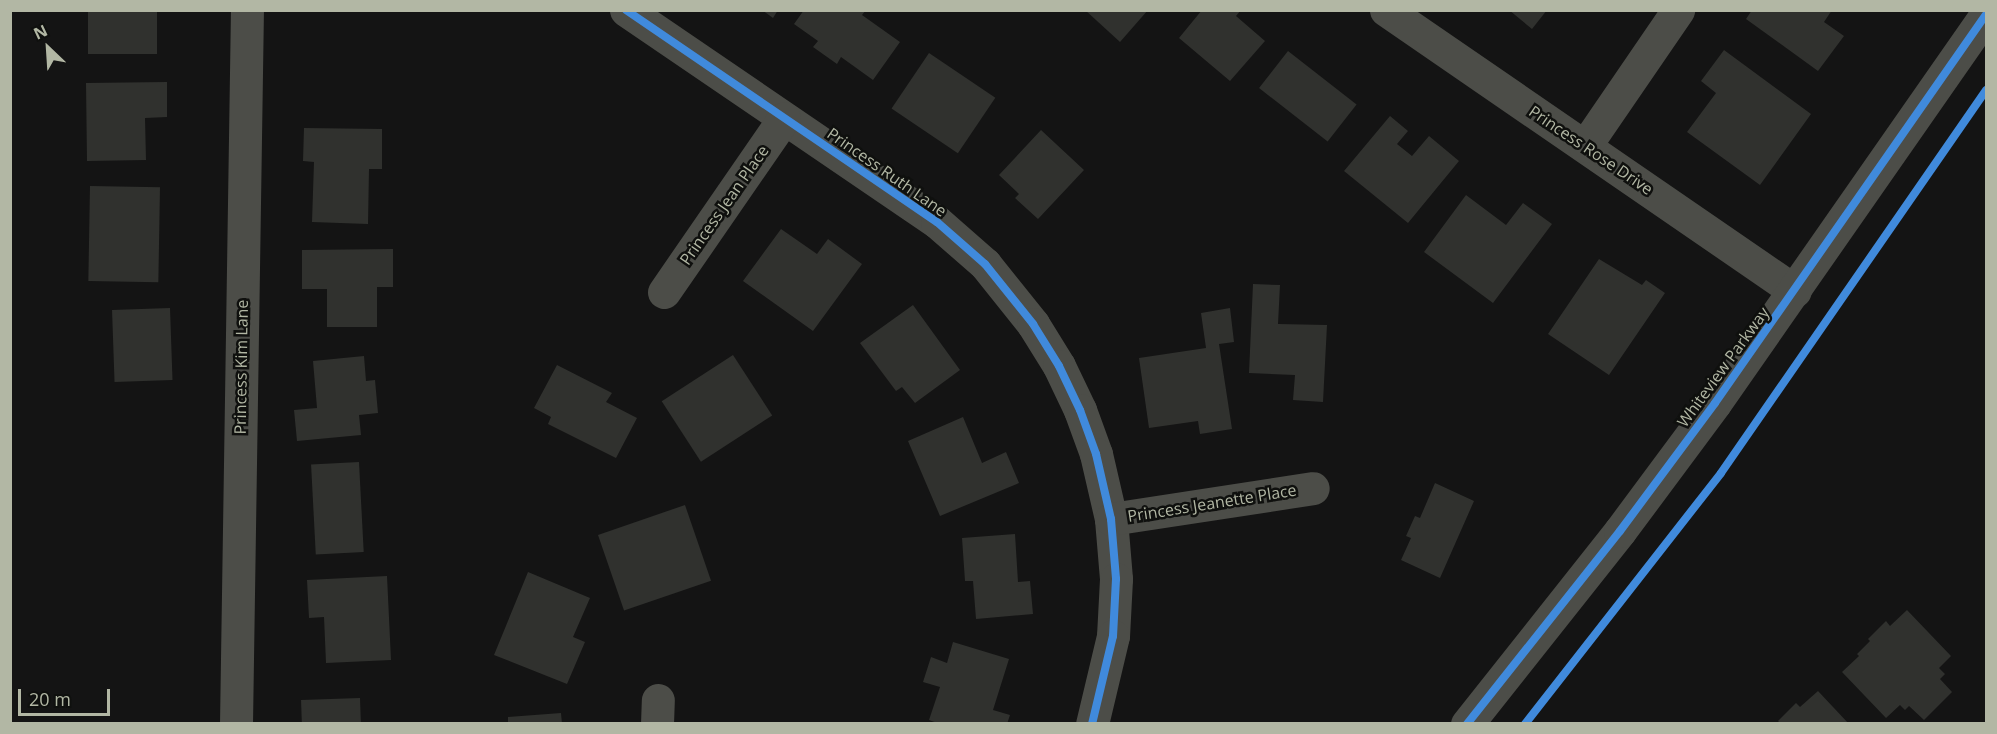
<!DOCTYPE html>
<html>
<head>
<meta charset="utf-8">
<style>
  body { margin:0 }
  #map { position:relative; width:1997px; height:734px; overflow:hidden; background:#141414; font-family:"Open Sans",sans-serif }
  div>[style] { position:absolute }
  .building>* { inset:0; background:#30312e; transform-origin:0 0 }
  .minor>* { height:33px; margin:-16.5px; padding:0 16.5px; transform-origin:16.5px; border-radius:16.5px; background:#4c4d48 }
  .cycleway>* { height:8px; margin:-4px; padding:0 4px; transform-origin:4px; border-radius:4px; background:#408adc }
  span { translate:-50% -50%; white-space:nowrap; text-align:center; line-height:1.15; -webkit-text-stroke:5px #0f100e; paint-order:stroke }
  .street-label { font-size:16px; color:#b2b7a4 }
  .frame { position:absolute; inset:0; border:12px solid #b2b7a4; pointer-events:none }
  .north { position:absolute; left:18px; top:18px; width:60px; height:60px; -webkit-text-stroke:4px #0f100e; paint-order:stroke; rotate:335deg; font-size:16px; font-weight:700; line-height:24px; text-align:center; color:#b2b7a4 }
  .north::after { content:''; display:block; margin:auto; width:21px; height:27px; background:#b2b7a4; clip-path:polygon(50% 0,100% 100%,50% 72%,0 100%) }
  .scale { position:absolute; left:18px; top:689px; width:92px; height:27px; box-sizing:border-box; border:3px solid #b2b7a4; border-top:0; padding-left:8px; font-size:18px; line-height:21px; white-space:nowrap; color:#b2b7a4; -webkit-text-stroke:4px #0f100e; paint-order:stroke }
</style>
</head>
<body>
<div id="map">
  <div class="building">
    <i style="left:88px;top:10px;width:69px;height:44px"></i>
    <i style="clip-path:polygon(762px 10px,778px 10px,773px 18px)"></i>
    <i style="clip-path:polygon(804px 10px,866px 10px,862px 15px,900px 42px,873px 80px,841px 57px,837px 64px,813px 47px,818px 41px,794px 24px)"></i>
    <i style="clip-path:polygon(1085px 10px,1148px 10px,1120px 42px)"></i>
    <i style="clip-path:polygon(1202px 10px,1241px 10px,1236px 16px,1265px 41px,1230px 81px,1179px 38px)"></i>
    <i style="clip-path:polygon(1509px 10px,1547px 10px,1532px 29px)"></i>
    <i style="clip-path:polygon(1752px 10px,1832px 10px,1824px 22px,1844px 36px,1818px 71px,1746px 19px)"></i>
    <i style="clip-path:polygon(1724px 50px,1811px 114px,1760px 185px,1687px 132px,1716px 93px,1701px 81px)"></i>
    <i style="left:1288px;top:51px;width:87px;height:47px;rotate:38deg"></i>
    <i style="left:929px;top:53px;width:80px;height:67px;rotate:34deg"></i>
    <i style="clip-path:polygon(167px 82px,167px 117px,145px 118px,146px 160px,87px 161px,86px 83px)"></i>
    <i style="clip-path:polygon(1390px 116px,1408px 131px,1397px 144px,1412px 156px,1429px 136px,1459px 161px,1408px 223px,1344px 171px)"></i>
    <i style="clip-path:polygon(304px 128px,382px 129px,382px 169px,369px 169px,368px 224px,312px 222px,314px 162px,303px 161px)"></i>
    <i style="clip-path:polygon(1041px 130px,1084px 170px,1038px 219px,1015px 198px,1019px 194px,999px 175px)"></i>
    <i style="left:90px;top:186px;width:70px;height:95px;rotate:1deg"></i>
    <i style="clip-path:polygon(1466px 195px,1506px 225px,1523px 203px,1552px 224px,1493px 303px,1424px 252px)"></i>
    <i style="clip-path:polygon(781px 229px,817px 254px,828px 239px,862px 264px,813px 331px,743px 281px)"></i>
    <i style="clip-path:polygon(393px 249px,393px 287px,377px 287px,377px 327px,327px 327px,327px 289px,302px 289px,302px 250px)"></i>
    <i style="clip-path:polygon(1599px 259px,1642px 285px,1646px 280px,1665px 293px,1609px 375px,1548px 334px)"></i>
    <i style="clip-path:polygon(1253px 284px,1280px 285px,1278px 324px,1327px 325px,1323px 402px,1293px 400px,1295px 375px,1249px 373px)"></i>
    <i style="clip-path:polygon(913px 305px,960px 370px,915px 403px,902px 387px,896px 391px,860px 343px)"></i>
    <i style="left:170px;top:308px;width:72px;height:58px;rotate:88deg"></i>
    <i style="clip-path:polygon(1230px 308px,1234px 342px,1219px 344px,1232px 429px,1200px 434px,1198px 421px,1149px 428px,1139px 358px,1206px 348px,1201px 313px)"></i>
    <i style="left:733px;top:355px;width:72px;height:85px;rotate:57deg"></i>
    <i style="clip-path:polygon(364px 356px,366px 381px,375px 380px,378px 413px,359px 415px,361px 435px,297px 441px,294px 410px,317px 408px,313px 361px)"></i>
    <i style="clip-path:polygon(557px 365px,612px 393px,606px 402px,637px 418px,616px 458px,548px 424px,551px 417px,534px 408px)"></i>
    <i style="clip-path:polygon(963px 417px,982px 463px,1006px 452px,1019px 483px,940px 516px,908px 441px)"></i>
    <i style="left:359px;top:462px;width:90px;height:48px;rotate:87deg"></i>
    <i style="clip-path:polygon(1435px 483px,1474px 501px,1440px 578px,1401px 560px,1411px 538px,1406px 536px,1415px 516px,1420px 518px)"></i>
    <i style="left:685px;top:505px;width:80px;height:92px;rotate:71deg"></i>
    <i style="clip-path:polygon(1015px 534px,1018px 582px,1030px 581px,1033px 614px,976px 619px,973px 581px,965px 581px,962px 538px)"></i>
    <i style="clip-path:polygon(528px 572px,590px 598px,573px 637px,585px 642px,567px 684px,494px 655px)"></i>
    <i style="clip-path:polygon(387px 576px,391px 660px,326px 663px,324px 617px,309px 618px,307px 580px)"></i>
    <i style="clip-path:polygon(1907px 610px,1951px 656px,1939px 668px,1945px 674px,1940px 679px,1952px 692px,1924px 720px,1909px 706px,1905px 710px,1900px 705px,1886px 718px,1842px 672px,1859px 656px,1857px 654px,1870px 641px,1868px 639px,1886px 621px,1890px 626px)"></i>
    <i style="clip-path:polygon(953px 642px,1009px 659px,993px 710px,1010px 715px,1007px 724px,940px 724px,929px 720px,940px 687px,923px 682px,931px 657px,947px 663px)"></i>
    <i style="clip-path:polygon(1818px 691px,1849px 724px,1781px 724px,1778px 721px,1796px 703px,1800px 707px)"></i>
    <i style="left:360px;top:698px;width:26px;height:59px;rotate:88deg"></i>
    <i style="clip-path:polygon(561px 713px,562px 724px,508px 724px,508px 717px)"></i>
  </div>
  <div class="minor">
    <i style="left:626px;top:10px;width:376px;rotate:34.3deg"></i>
    <i style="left:937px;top:222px;width:64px;rotate:41.2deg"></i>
    <i style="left:985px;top:264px;width:77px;rotate:51.3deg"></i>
    <i style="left:1033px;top:324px;width:49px;rotate:58.2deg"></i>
    <i style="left:1059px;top:366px;width:49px;rotate:64.5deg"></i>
    <i style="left:1080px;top:410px;width:47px;rotate:70deg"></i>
    <i style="left:1096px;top:454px;width:67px;rotate:77deg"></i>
    <i style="left:1111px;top:519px;width:60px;rotate:85.2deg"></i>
    <i style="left:1116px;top:579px;width:57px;rotate:93deg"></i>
    <i style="left:1113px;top:636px;width:90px;rotate:103.4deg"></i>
    <i style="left:1386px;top:10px;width:496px;rotate:34.5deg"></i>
    <i style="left:1585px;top:146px;width:165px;rotate:-55.6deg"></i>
    <i style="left:664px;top:292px;width:211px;rotate:-55.4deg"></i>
    <i style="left:1111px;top:519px;width:204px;rotate:-8.7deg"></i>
    <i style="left:236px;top:724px;width:714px;rotate:-89.12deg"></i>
    <i style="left:657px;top:724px;width:24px;rotate:-88deg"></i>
    <i style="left:1467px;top:724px;width:246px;rotate:-51.6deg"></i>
    <i style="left:1620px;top:531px;width:159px;rotate:-53.4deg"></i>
    <i style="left:1715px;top:403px;width:473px;rotate:-55.1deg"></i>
  </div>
  <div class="cycleway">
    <i style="left:626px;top:10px;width:376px;rotate:34.3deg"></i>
    <i style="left:937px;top:222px;width:64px;rotate:41.2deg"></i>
    <i style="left:985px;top:264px;width:77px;rotate:51.3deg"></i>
    <i style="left:1033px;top:324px;width:49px;rotate:58.2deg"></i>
    <i style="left:1059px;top:366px;width:49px;rotate:64.5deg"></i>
    <i style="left:1080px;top:410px;width:47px;rotate:70deg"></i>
    <i style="left:1096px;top:454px;width:67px;rotate:77deg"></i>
    <i style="left:1111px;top:519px;width:60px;rotate:85.2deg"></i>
    <i style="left:1116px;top:579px;width:57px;rotate:93deg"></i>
    <i style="left:1113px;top:636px;width:90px;rotate:103.4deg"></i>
    <i style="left:1467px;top:724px;width:246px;rotate:-51.6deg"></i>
    <i style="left:1620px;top:531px;width:159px;rotate:-53.4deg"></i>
    <i style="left:1715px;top:403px;width:473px;rotate:-55.1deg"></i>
    <i style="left:1525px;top:724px;width:318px;rotate:-52deg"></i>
    <i style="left:1721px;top:473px;width:466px;rotate:-55.3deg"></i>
  </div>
  <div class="street-label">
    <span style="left:1591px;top:150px;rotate:34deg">Princess Rose Drive</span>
    <span style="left:887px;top:172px;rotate:35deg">Princess Ruth Lane</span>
    <span style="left:724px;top:205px;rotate:-55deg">Princess Jean Place</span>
    <span style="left:241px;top:367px;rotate:-89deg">Princess Kim Lane</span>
    <span style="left:1723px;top:367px;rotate:-54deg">Whiteview Parkway</span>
    <span style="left:1212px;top:503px;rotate:-9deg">Princess Jeanette Place</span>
  </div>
  <div class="frame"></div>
  <div class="north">N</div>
  <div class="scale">20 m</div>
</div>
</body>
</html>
